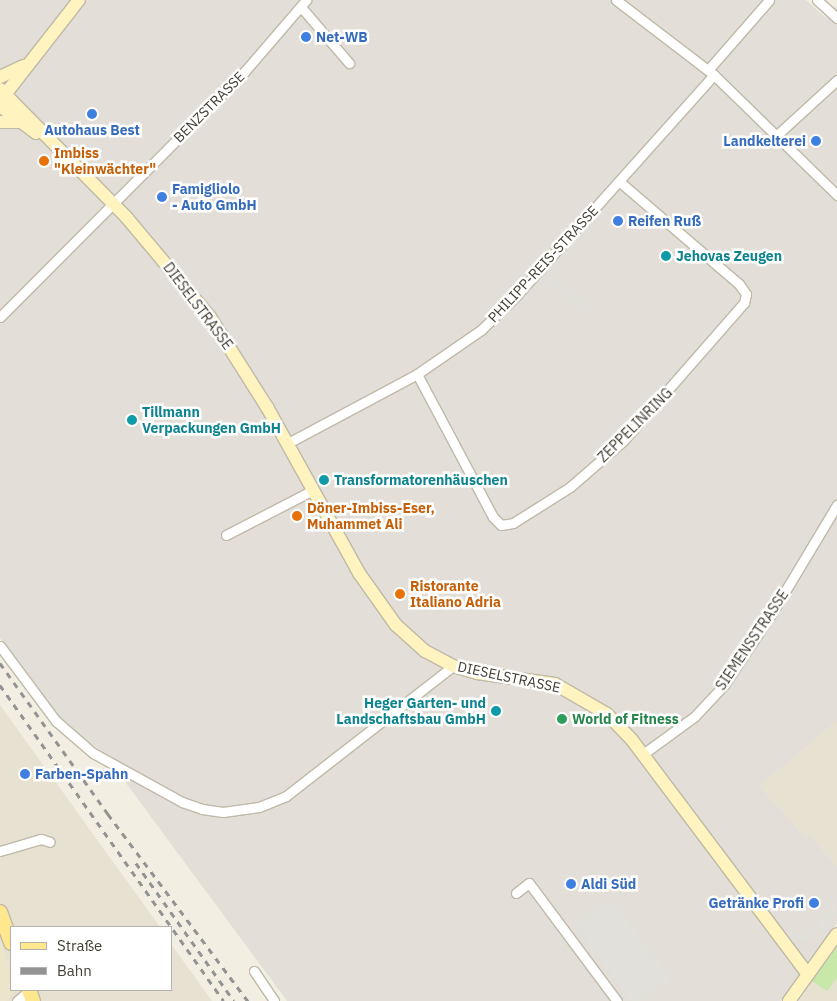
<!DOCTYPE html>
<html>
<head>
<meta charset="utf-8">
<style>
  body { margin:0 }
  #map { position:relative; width:837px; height:1001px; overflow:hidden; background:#f2eee2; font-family:"IBM Plex Sans",sans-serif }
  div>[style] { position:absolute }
  .residential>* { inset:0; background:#e6e1d0 }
  .industrial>* { inset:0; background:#e3dfd8 }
  .education>* { inset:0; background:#ece5cb }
  .green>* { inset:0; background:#c7e8a9 }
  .parking>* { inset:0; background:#e2e0db; transform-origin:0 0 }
  .roads { filter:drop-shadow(1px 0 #c0b9a8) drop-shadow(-1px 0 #c0b9a8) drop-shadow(0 1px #c0b9a8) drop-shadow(0 -1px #c0b9a8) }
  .street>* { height:9px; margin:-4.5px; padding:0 4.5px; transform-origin:4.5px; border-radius:4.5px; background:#fff }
  .secondary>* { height:12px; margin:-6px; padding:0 6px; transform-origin:6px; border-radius:6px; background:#fff4bf }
  .primary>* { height:14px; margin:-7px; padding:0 7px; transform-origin:7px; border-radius:7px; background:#ffe78e }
  .rail>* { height:2.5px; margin-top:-1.25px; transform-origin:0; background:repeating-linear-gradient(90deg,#939393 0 6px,transparent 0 12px) }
  .dots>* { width:14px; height:14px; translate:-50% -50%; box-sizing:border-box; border:2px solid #fff; border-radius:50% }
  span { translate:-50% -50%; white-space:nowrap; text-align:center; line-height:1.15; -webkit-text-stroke:5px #fff; paint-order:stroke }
  .shop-label { font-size:14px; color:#366cbe; font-weight:700 }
  .left { translate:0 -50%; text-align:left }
  .right { translate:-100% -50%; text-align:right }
  .street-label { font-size:14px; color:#433e33 }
  .food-label { font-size:14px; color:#c56008; font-weight:700 }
  .culture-label { font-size:14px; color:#0d838f; font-weight:700 }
  .leisure-label { font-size:14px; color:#27864d; font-weight:700 }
  .legend { position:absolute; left:10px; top:926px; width:162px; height:65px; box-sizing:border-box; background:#fff; border:1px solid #b4b2ad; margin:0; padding:6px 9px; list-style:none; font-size:15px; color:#433e33 }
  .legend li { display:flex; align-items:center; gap:10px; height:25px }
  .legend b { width:25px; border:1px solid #b4b2ad }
</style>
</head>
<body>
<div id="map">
  <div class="residential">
    <i style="clip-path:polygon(0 705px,160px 927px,11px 927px,11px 990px,171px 990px,171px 944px,212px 1001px,0 1001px)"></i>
    <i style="clip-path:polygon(837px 721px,837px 866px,809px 834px,805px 837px,760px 786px)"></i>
    <i style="clip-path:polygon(837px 947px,837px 1001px,799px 1001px,812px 981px)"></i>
  </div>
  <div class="industrial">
    <i style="clip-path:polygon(0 0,806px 0,825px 17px,837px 6px,837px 721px,760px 786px,805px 837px,809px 834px,837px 866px,837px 923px,781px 1001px,287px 1001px,103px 752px,66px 726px,49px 707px,0 638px)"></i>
  </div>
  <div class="education">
    <i style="clip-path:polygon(0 942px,11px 969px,11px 990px,16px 990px,7px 1001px,0 1001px)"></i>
  </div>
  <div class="green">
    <i style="clip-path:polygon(837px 947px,837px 978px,827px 991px,812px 981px)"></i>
  </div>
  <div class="parking">
    <i style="left:550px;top:272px;width:60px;height:8px;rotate:41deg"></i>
    <i style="clip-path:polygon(610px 899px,670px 978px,640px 1001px,633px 1001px,582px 933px,580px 935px,575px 928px,575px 924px)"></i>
    <i style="clip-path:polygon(834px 904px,837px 913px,822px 935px,816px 931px,805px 942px,788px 934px,791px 931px,802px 936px,812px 927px,816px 931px)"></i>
  </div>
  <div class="roads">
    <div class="street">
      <i style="left:616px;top:0;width:123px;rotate:37.4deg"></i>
      <i style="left:714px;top:75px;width:172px;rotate:44.3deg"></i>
      <i style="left:817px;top:0;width:27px;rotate:42deg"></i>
      <i style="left:301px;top:7px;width:74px;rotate:49.4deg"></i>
      <i style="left:708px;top:70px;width:93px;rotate:-48.9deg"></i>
      <i style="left:778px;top:134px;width:80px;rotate:-42.5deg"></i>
      <i style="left:0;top:317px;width:347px;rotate:-45.1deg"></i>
      <i style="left:245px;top:71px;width:94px;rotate:-49.3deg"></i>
      <i style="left:417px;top:374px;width:162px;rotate:62deg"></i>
      <i style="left:493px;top:517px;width:11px;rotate:45deg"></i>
      <i style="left:501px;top:525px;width:12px;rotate:-9deg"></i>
      <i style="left:513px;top:523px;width:67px;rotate:-32.3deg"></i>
      <i style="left:570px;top:487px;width:70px;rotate:-41deg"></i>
      <i style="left:623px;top:441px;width:184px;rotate:-48.8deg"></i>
      <i style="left:744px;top:303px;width:9px;rotate:-77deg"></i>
      <i style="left:746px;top:294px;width:12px;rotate:-125deg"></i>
      <i style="left:739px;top:284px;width:157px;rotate:-139.4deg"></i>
      <i style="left:288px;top:443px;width:146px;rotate:-28.1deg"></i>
      <i style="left:417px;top:374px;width:78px;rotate:-34.5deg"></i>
      <i style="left:481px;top:330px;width:50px;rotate:-44.2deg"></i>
      <i style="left:517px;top:295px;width:295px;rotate:-48.2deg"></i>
      <i style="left:226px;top:535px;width:98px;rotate:-27.3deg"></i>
      <i style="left:0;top:646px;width:94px;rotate:53.3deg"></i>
      <i style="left:56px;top:721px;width:49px;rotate:40.9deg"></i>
      <i style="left:93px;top:753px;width:102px;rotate:28.8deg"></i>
      <i style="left:182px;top:802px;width:21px;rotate:19deg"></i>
      <i style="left:202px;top:809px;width:21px;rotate:8deg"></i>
      <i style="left:223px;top:812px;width:36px;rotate:-8deg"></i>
      <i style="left:259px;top:807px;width:29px;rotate:-22deg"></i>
      <i style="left:286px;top:796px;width:212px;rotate:-37.9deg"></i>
      <i style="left:643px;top:754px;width:63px;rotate:-36deg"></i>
      <i style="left:694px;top:717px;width:44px;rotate:-46.8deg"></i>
      <i style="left:724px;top:685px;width:87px;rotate:-56.3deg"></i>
      <i style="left:772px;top:613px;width:126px;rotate:-59deg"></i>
      <i style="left:0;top:851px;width:43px;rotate:-16.3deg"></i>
      <i style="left:41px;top:839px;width:9px;rotate:18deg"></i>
      <i style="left:516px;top:893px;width:16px;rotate:-38deg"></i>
      <i style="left:529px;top:883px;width:147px;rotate:53.3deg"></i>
      <i style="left:254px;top:971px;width:36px;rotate:56deg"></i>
      <i style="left:17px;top:1001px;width:16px;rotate:-40deg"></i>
    </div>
    <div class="secondary">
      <i style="left:0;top:77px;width:26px;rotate:-25deg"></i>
      <i style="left:0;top:89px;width:181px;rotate:45.4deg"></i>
      <i style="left:127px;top:218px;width:129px;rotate:50deg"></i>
      <i style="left:210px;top:317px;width:107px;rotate:57.7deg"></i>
      <i style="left:267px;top:407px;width:190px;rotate:61deg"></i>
      <i style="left:359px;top:573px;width:64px;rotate:54.6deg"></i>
      <i style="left:396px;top:625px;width:39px;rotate:42deg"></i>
      <i style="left:425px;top:651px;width:32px;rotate:28deg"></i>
      <i style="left:453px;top:666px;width:25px;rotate:16deg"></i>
      <i style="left:477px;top:673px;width:79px;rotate:8deg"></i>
      <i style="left:555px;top:684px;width:60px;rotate:30deg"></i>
      <i style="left:607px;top:714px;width:36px;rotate:46deg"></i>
      <i style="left:632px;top:740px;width:293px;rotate:53.1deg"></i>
      <i style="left:0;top:101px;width:128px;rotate:-52deg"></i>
      <i style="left:0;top:106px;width:45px;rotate:36.9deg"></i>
      <i style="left:0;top:122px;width:20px"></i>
      <i style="left:789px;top:1001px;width:82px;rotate:-54.4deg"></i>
    </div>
    <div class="primary">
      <i style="left:0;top:912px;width:33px;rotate:70deg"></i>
      <i style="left:29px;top:990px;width:12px;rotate:70deg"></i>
    </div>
  </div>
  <div class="rail">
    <i style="left:0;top:663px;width:186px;rotate:54.4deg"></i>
    <i style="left:108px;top:814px;width:234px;rotate:53.2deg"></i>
    <i style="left:0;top:685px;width:387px;rotate:54.7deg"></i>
    <i style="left:136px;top:863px;width:169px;rotate:54.6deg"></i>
  </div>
  <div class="dots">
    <i style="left:306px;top:37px;background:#3f7fe0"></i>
    <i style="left:92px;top:114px;background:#3f7fe0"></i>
    <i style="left:816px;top:141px;background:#3f7fe0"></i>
    <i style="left:44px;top:161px;background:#e8710a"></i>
    <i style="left:162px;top:197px;background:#3f7fe0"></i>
    <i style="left:618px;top:221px;background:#3f7fe0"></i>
    <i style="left:666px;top:256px;background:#0f9aa8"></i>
    <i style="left:132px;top:420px;background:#0f9aa8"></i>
    <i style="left:324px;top:480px;background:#0f9aa8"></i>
    <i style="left:297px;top:516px;background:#e8710a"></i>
    <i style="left:400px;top:594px;background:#e8710a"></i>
    <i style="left:496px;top:711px;background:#0f9aa8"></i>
    <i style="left:562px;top:719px;background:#2e9e5b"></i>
    <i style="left:25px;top:774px;background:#3f7fe0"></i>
    <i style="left:571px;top:884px;background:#3f7fe0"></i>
    <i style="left:814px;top:903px;background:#3f7fe0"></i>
  </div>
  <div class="shop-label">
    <span class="left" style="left:316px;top:37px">Net-WB</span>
    <span style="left:92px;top:130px">Autohaus Best</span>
    <span class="right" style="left:806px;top:141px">Landkelterei</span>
    <span class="left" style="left:172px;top:197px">Famigliolo<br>- Auto GmbH</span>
    <span class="left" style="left:628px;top:221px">Reifen Ruß</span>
    <span class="left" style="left:35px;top:774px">Farben-Spahn</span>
    <span class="left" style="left:581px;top:884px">Aldi Süd</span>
    <span class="right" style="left:804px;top:903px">Getränke Profi</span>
  </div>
  <div class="street-label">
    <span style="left:209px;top:107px;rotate:-45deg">BENZSTRASSE</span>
    <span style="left:543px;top:264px;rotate:-47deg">PHILIPP-REIS-STRASSE</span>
    <span style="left:198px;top:306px;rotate:53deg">DIESELSTRASSE</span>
    <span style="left:635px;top:425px;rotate:-45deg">ZEPPELINRING</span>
    <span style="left:752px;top:640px;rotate:-56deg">SIEMENSSTRASSE</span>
    <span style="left:509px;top:677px;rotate:12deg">DIESELSTRASSE</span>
  </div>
  <div class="food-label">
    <span class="left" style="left:54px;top:161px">Imbiss<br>"Kleinwächter"</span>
    <span class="left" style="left:307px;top:516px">Döner-Imbiss-Eser,<br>Muhammet Ali</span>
    <span class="left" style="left:410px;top:594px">Ristorante<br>Italiano Adria</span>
  </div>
  <div class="culture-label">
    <span class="left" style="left:676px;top:256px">Jehovas Zeugen</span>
    <span class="left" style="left:142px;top:420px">Tillmann<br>Verpackungen GmbH</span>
    <span class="left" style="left:334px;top:480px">Transformatorenhäuschen</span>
    <span class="right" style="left:486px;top:711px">Heger Garten- und<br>Landschaftsbau GmbH</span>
  </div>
  <div class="leisure-label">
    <span class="left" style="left:572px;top:719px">World of Fitness</span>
  </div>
  <ul class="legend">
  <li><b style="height:6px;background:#ffe78e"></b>Straße</li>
  <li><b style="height:6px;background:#939393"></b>Bahn</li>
  </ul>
</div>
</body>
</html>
